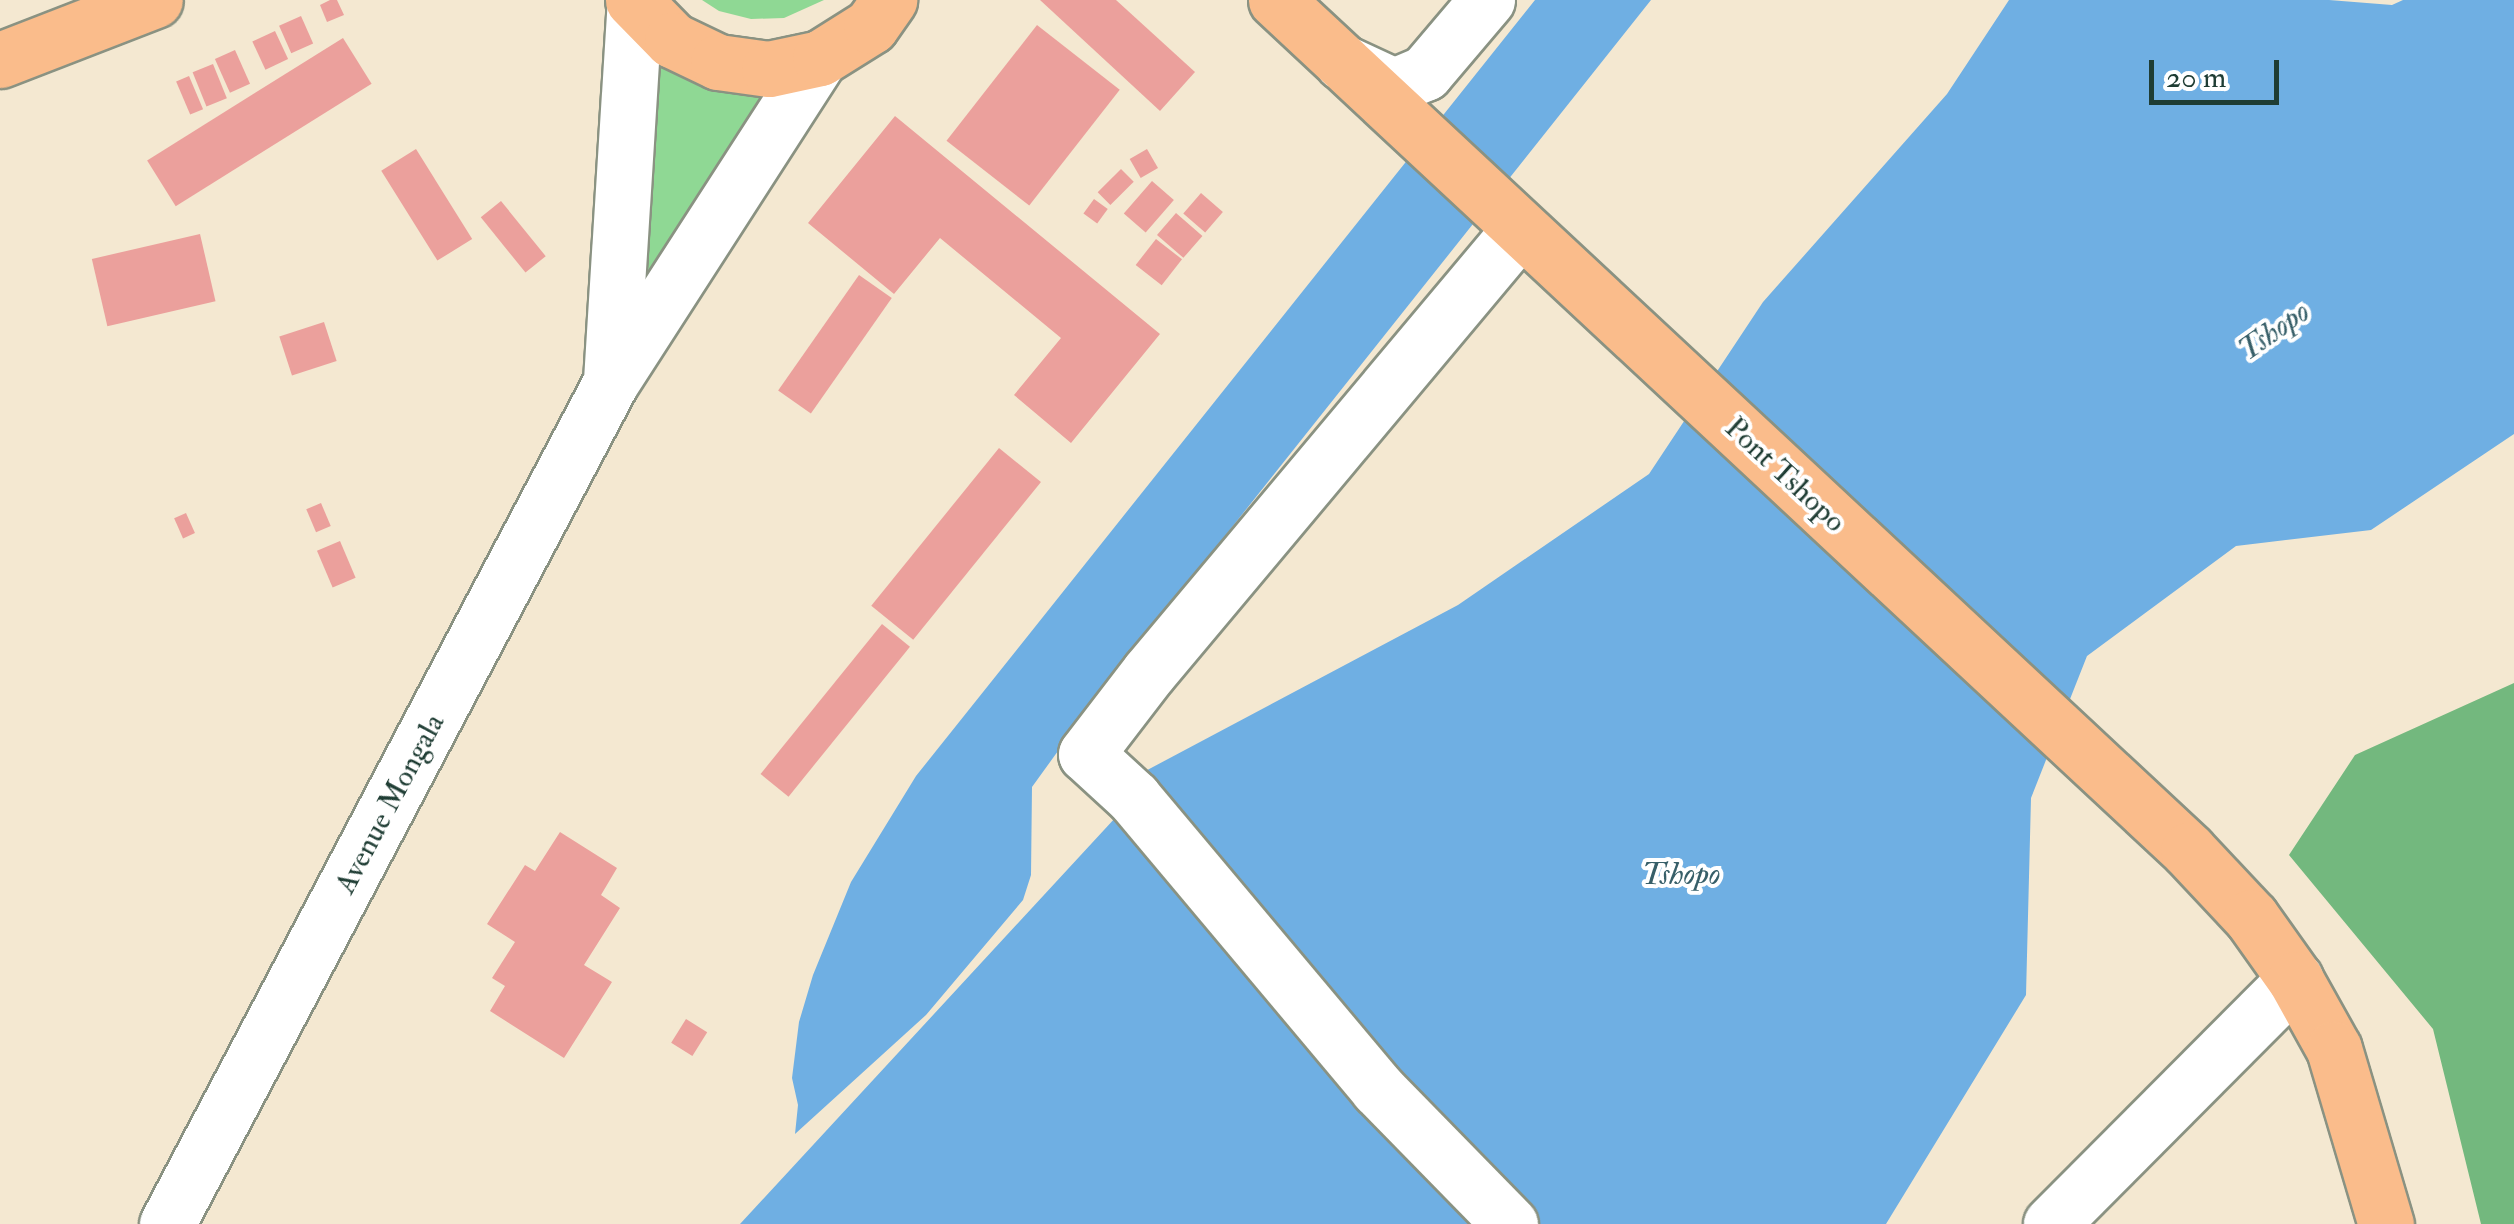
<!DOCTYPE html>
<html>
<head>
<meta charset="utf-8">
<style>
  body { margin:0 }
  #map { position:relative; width:2514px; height:1224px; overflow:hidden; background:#f4e8d1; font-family:"IM FELL Double Pica",serif }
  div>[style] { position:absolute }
  .green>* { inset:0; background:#8fd894 }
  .forest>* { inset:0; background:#73b87e }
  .water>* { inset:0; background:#6fafe3 }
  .building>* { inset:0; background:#eba09c; transform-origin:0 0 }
  .roads { filter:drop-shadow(2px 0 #8a9282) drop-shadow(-2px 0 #8a9282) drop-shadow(0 2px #8a9282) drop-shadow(0 -2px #8a9282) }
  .minor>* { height:55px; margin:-27.5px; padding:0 27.5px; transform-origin:27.5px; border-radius:27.5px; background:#fff }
  .highway>* { height:55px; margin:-27.5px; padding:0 27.5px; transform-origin:27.5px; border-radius:27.5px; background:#fabc8b }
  span { translate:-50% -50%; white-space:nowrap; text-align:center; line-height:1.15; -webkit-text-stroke:8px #fff; paint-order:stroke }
  .street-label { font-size:30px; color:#1f3d34 }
  .water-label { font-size:32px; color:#375f69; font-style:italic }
  .scale { position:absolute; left:2149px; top:60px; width:130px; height:45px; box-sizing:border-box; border:5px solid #1f3d34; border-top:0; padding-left:12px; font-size:30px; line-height:35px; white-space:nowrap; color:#1f3d34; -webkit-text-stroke:8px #fff; paint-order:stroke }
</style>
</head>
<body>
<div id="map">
  <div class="green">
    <i style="clip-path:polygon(702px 0,824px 0,784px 18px,751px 19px,719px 11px)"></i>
    <i style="clip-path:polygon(649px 47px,778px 90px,641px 289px)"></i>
  </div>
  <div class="forest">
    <i style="clip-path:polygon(2514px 683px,2514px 1224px,2481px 1224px,2433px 1029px,2289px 855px,2355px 755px)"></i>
  </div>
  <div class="water">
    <i style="clip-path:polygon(1535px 0,1651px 0,1097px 697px,1032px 787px,1031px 875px,1023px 900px,926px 1015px,795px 1134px,798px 1105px,792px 1078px,799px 1022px,813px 975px,851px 882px,916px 776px)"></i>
    <i style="clip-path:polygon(2009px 0,2329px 0,2392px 5px,2403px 0,2514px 0,2514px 434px,2371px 530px,2236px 546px,2087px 656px,2031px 798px,2026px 995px,1886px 1224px,740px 1224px,1128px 804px,1136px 776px,1458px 605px,1649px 474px,1763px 302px,1947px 94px)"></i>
  </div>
  <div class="building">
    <i style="clip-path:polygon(330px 0,337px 0,344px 15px,327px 22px,320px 5px)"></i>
    <i style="clip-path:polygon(1040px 0,1116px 0,1195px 72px,1160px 111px)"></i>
    <i style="left:301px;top:16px;width:30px;height:24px;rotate:66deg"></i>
    <i style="left:1037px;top:25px;width:105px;height:147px;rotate:38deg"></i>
    <i style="left:275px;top:31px;width:31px;height:25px;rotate:65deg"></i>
    <i style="left:343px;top:38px;width:54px;height:231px;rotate:58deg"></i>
    <i style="left:235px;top:50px;width:37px;height:22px;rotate:66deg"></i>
    <i style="left:213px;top:64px;width:37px;height:22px;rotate:68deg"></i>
    <i style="left:189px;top:76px;width:36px;height:14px;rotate:67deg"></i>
    <i style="clip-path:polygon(895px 116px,1160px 334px,1071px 443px,1014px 395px,1061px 338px,940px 238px,894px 294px,808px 223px)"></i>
    <i style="left:416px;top:149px;width:106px;height:41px;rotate:58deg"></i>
    <i style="left:1147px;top:149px;width:22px;height:20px;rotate:60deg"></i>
    <i style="left:1121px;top:169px;width:18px;height:33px;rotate:45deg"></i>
    <i style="left:1152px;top:181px;width:29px;height:43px;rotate:41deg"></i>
    <i style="left:1201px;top:193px;width:29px;height:27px;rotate:41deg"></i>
    <i style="left:1094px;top:199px;width:17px;height:18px;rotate:36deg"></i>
    <i style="left:501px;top:201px;width:71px;height:26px;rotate:51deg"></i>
    <i style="left:1176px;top:213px;width:35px;height:29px;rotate:41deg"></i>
    <i style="left:200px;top:234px;width:69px;height:111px;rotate:77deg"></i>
    <i style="left:1156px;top:239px;width:33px;height:33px;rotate:38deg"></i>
    <i style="left:859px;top:275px;width:40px;height:141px;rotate:35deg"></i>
    <i style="left:324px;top:322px;width:41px;height:47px;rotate:72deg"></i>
    <i style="left:999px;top:448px;width:54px;height:203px;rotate:39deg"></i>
    <i style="left:321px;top:503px;width:25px;height:16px;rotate:67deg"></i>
    <i style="left:186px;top:513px;width:22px;height:13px;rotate:66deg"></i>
    <i style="left:340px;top:541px;width:40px;height:25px;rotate:67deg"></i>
    <i style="left:882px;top:624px;width:36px;height:193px;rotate:39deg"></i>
    <i style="clip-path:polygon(560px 832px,617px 868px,601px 895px,620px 908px,584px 965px,612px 982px,564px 1058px,490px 1011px,505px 986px,492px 978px,515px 942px,487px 924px,525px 865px,535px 871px)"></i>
    <i style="left:686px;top:1019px;width:25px;height:28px;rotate:32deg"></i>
  </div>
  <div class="roads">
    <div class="minor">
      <i style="left:1342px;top:62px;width:57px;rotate:24.8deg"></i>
      <i style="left:1394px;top:86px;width:34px;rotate:-23deg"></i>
      <i style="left:1425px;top:73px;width:96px;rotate:-49.7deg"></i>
      <i style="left:611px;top:380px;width:378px;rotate:-86.4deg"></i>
      <i style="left:167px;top:1224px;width:952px;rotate:-62.2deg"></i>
      <i style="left:611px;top:382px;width:386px;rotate:-57.2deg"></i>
      <i style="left:1510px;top:1224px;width:189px;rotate:-134.4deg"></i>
      <i style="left:1378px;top:1089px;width:380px;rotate:-130deg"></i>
      <i style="left:1134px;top:798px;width:65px;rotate:-137.5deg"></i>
      <i style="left:1086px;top:754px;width:103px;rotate:-52.5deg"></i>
      <i style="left:1149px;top:672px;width:578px;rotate:-50.05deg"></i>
      <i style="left:2051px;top:1224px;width:346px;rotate:-45.1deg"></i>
    </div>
    <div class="highway">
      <i style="left:633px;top:0;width:56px;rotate:45.7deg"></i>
      <i style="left:672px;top:40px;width:51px;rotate:25.6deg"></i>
      <i style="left:718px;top:62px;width:51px;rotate:7.8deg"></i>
      <i style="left:769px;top:69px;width:52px;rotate:-12.2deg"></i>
      <i style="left:820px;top:58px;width:60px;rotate:-32.1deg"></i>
      <i style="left:871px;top:26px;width:32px;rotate:-55deg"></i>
      <i style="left:1276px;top:0;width:1247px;rotate:42.98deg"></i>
      <i style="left:2188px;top:850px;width:92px;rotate:46.8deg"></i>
      <i style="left:2251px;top:917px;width:76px;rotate:54.6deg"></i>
      <i style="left:2295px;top:979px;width:80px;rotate:60.9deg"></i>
      <i style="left:2334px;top:1049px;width:183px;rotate:73.5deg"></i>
      <i style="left:0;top:60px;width:166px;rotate:-21.2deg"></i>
    </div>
  </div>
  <div class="street-label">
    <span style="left:1785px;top:475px;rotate:43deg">Pont Tshopo</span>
    <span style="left:390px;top:804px;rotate:-62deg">Avenue Mongala</span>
  </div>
  <div class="water-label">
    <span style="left:2274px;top:331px;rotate:-35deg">Tshopo</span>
    <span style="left:1681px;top:874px">Tshopo</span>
  </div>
  <div class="scale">20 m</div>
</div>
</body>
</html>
